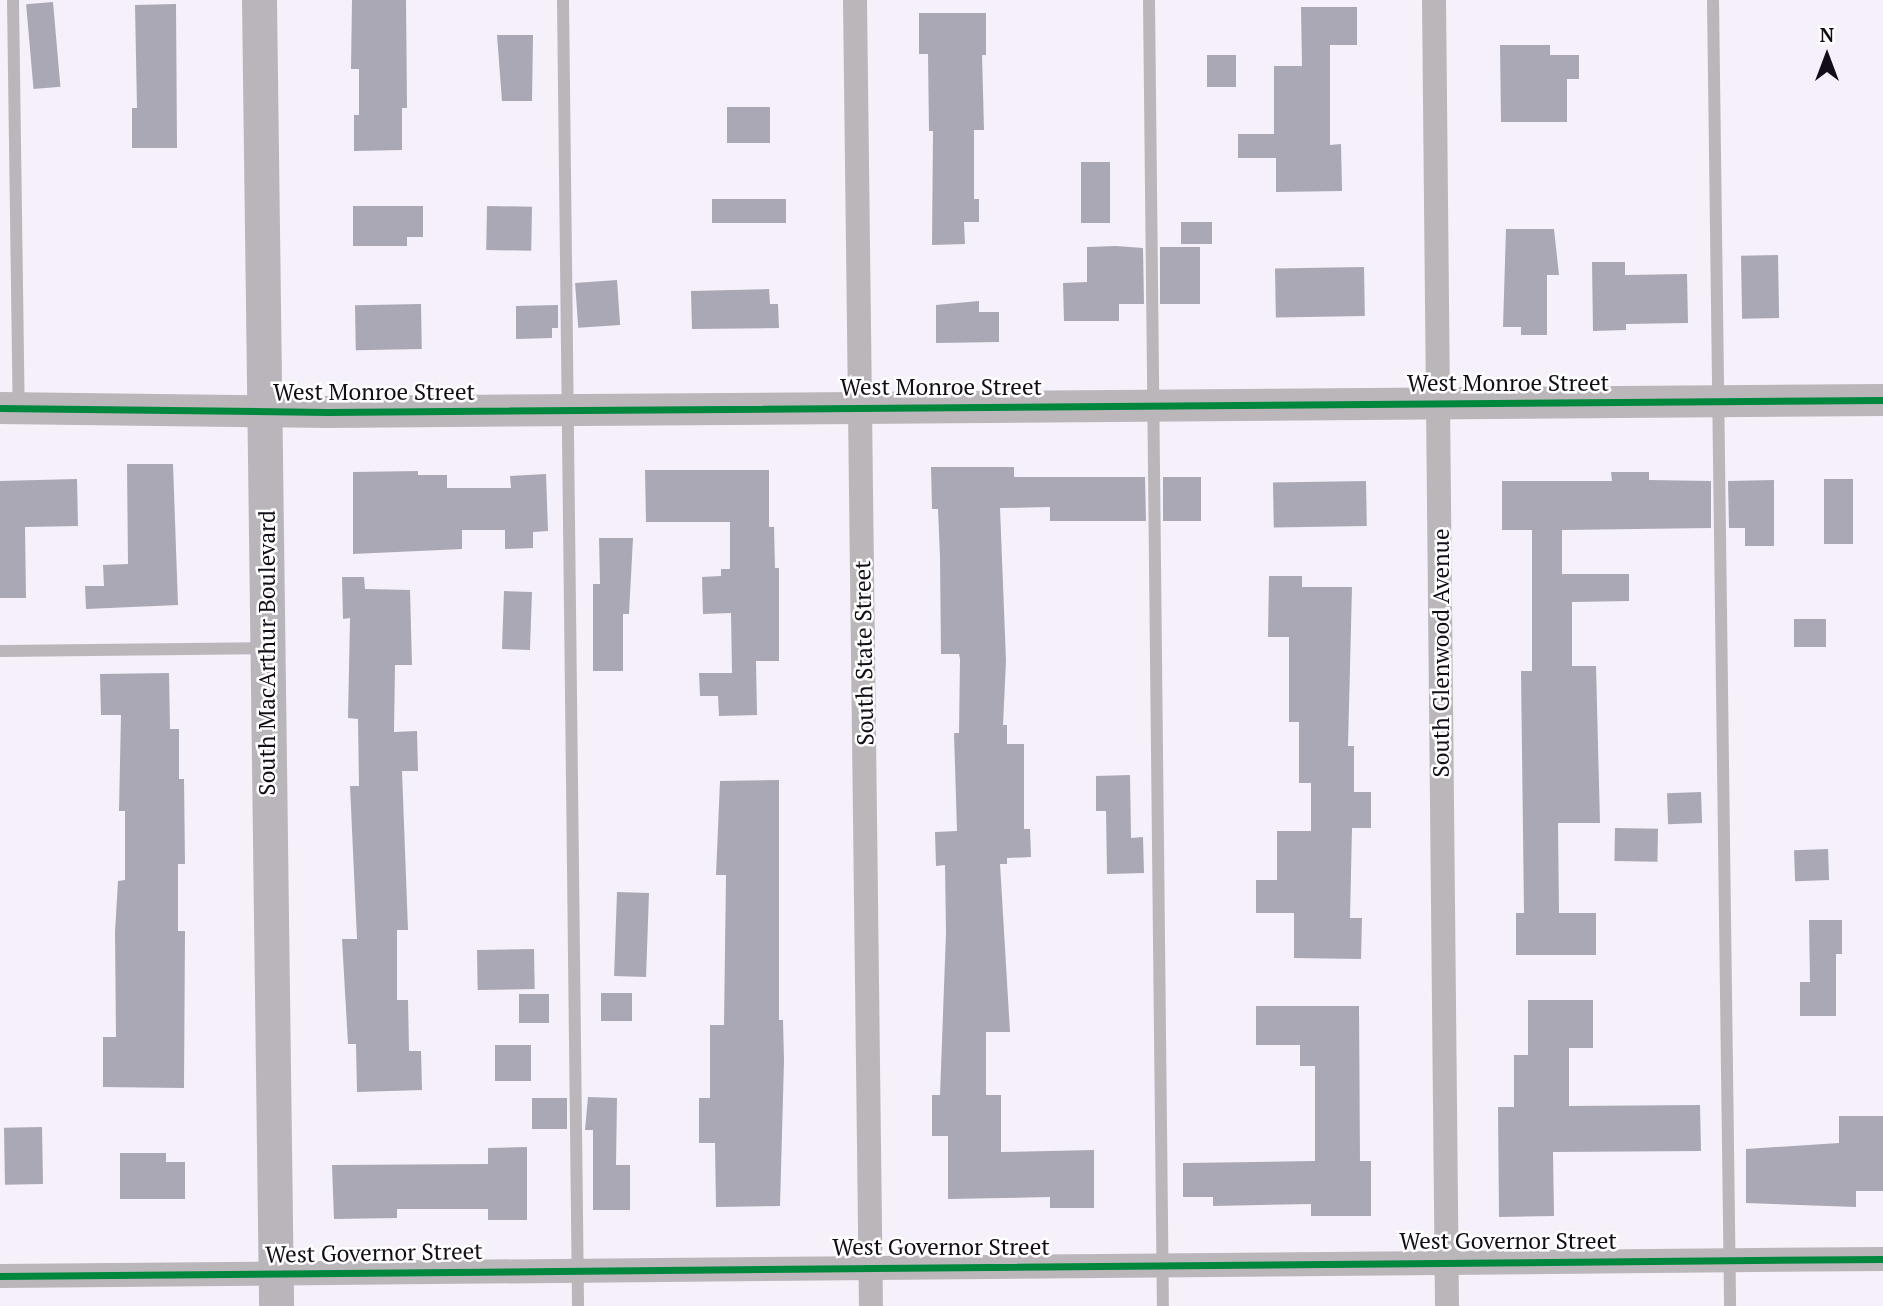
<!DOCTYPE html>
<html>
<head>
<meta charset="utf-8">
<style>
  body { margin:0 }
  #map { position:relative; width:1883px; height:1306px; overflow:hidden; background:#f5f0f9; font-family:"PT Serif",serif }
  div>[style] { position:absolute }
  .building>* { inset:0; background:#aaa8b5; transform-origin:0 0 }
  .service>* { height:12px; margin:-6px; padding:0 6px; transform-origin:6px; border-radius:6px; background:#bbb6ba }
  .minor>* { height:24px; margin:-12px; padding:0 12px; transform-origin:12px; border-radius:12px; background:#bbb6ba }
  .tertiary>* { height:32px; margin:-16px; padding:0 16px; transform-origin:16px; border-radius:16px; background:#bbb6ba }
  .secondary>* { height:35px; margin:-17.5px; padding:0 17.5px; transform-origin:17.5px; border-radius:17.5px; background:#bab5bb }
  .cycleway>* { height:7px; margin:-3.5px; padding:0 3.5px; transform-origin:3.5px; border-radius:3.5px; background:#00873e }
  span { translate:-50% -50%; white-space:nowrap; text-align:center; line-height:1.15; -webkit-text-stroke:5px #fff; paint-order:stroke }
  .street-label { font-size:23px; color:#120d17 }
  .north { position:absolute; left:1792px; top:21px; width:70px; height:70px; -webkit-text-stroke:5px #fff; paint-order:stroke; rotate:0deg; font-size:19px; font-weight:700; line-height:28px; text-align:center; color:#120d17 }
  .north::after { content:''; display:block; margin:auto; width:24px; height:32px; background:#120d17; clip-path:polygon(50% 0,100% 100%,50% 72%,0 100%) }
</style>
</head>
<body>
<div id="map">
  <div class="building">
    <i style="clip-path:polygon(352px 0,406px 0,407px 108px,402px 108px,402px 150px,354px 151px,354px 115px,359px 115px,359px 69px,351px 69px)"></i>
    <i style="left:53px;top:2px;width:85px;height:27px;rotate:85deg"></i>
    <i style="clip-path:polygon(176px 4px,177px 148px,132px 148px,132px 108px,137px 108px,135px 5px)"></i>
    <i style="clip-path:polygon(1301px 7px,1357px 7px,1357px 45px,1330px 45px,1330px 145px,1341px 144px,1342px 191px,1276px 192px,1276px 158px,1238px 158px,1238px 134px,1274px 134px,1274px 66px,1302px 66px)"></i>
    <i style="clip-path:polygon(919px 13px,986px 13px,986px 55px,982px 55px,984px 130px,974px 130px,974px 199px,979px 199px,979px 222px,964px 222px,965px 244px,932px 245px,933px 131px,929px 131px,928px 54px,919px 54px)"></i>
    <i style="clip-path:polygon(497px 35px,533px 35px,532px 101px,502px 101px)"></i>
    <i style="clip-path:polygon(1500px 45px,1550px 45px,1550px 55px,1579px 55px,1579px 79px,1567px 79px,1567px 122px,1501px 122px)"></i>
    <i style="left:1207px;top:55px;width:29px;height:32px"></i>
    <i style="left:727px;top:107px;width:43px;height:36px"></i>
    <i style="left:1081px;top:162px;width:29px;height:61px"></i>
    <i style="left:786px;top:199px;width:24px;height:74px;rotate:90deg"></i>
    <i style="clip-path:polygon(353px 206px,423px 206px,423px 237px,407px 237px,407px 246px,353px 246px)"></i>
    <i style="left:487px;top:206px;width:45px;height:44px;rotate:1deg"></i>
    <i style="left:1181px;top:222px;width:31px;height:22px"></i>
    <i style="clip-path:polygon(1506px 229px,1554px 229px,1559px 275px,1547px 275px,1547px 335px,1521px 335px,1521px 327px,1503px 327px)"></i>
    <i style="clip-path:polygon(1116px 246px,1143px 248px,1144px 304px,1119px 304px,1119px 321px,1064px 321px,1063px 283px,1087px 282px,1087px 247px)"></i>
    <i style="left:1200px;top:247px;width:57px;height:40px;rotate:90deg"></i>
    <i style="left:1778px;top:255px;width:63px;height:37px;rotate:89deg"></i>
    <i style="clip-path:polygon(1592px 262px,1625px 262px,1625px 275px,1687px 274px,1688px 323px,1626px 324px,1626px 330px,1593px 331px)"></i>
    <i style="left:1364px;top:267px;width:49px;height:89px;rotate:89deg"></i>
    <i style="left:617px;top:280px;width:45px;height:42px;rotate:86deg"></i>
    <i style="clip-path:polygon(769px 289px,770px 304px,778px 304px,779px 328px,692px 329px,691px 291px)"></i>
    <i style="clip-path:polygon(979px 301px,979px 312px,999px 312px,999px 342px,936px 343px,936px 305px)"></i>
    <i style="left:421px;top:304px;width:45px;height:66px;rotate:89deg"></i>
    <i style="clip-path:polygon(558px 305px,558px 328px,552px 328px,552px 338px,516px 339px,516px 306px)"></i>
    <i style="clip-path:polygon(127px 464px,173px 464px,178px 605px,86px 609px,85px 586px,104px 586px,103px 565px,128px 564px)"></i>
    <i style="clip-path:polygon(931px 467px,1014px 467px,1014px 477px,1145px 477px,1146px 521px,1050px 521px,1050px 507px,1000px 508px,1006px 661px,1003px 725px,1007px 725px,1007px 744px,1024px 744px,1024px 829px,1030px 829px,1031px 857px,1007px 858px,1007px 864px,1000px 864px,1010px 1032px,986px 1032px,986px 1095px,1001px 1095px,1001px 1152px,1094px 1150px,1094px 1208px,1050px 1208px,1050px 1197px,948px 1199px,948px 1136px,932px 1136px,932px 1095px,940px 1095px,946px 933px,945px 865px,936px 866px,935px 832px,957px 831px,954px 733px,959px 733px,960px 659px,959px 654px,941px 654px,940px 557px,938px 509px,932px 509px)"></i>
    <i style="clip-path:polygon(645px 470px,769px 470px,769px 527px,774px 527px,775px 568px,779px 568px,779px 661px,756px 661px,757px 715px,719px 716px,718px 696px,700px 696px,699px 673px,732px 673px,731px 613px,703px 614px,702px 577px,721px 576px,721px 569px,730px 569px,730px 522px,646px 522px)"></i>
    <i style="clip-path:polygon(418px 471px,418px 475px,447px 475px,447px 488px,511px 488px,510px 476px,546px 474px,548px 531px,533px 532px,533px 548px,505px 549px,505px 530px,462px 530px,462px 549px,353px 554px,353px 472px)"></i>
    <i style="clip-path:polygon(1611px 472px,1649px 472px,1649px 480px,1711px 481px,1711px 528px,1562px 530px,1562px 574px,1629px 574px,1629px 601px,1572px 602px,1572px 666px,1596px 666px,1600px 823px,1558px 823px,1559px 913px,1596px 913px,1596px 955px,1516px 955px,1516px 913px,1524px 913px,1521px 671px,1532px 671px,1532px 530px,1502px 530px,1502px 481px,1612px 481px)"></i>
    <i style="left:1163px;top:477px;width:38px;height:44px"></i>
    <i style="clip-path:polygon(77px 479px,78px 526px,25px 527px,26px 598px,0 598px,0 481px)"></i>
    <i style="left:1824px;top:479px;width:29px;height:65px"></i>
    <i style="clip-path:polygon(1774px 480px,1774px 546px,1745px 546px,1745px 528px,1729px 528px,1728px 481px)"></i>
    <i style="left:1366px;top:481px;width:45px;height:93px;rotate:89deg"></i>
    <i style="clip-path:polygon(599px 538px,633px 538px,629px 614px,623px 614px,623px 671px,593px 671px,593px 584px,600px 584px)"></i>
    <i style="clip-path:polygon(1269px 576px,1302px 576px,1302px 587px,1352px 587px,1348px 746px,1354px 746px,1354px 792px,1371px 792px,1371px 828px,1352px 828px,1350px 918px,1362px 918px,1361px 959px,1294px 958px,1294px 913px,1256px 913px,1256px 880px,1277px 880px,1277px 831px,1311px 831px,1311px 783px,1299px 783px,1299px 722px,1289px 722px,1289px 637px,1268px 637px)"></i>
    <i style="clip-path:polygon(342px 577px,364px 577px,365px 589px,410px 590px,412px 665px,395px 665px,394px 732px,417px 731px,418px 771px,402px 771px,408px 930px,397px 930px,397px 1000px,408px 1000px,409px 1051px,421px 1051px,422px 1090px,357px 1092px,356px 1044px,348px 1044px,342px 939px,357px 939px,350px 786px,359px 786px,358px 719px,348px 718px,350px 618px,343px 619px)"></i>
    <i style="left:504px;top:591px;width:28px;height:58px;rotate:2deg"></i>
    <i style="left:1826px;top:619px;width:28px;height:32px;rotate:90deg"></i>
    <i style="clip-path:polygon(169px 673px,170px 729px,179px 729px,179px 779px,184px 779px,185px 864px,178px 864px,178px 931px,185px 931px,184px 1088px,103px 1087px,103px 1037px,116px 1037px,115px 932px,118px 881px,125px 880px,125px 811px,119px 811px,121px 715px,101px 715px,100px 674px)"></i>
    <i style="clip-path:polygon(1130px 775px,1131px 838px,1143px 837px,1144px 873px,1107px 874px,1106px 811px,1096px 811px,1096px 776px)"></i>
    <i style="clip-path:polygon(779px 780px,779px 1020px,783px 1020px,784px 1061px,780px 1206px,716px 1207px,715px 1143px,699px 1143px,699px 1098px,710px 1098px,710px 1025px,724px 1025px,726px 875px,716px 875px,720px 781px)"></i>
    <i style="left:1701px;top:792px;width:31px;height:34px;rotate:88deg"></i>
    <i style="left:1615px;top:828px;width:43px;height:33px;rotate:1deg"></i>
    <i style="left:1828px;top:849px;width:31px;height:34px;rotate:88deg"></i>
    <i style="left:617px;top:892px;width:32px;height:84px;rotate:2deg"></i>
    <i style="clip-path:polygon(1809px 920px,1842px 920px,1842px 954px,1836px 954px,1836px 1016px,1800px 1016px,1800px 982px,1810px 982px)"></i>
    <i style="left:534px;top:949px;width:40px;height:57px;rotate:89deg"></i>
    <i style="left:601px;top:993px;width:31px;height:28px"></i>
    <i style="left:519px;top:994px;width:30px;height:29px"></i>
    <i style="clip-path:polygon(1528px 1000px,1593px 1000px,1593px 1048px,1569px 1048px,1569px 1106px,1700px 1105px,1701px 1151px,1553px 1152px,1554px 1216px,1499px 1217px,1498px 1107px,1514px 1107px,1514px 1055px,1528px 1055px)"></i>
    <i style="clip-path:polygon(1256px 1006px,1359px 1006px,1360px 1161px,1371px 1161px,1371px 1216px,1311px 1216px,1311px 1204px,1213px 1206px,1213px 1197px,1183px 1197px,1183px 1163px,1315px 1161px,1315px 1066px,1300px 1066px,1300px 1045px,1256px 1045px)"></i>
    <i style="left:495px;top:1045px;width:36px;height:36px"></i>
    <i style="clip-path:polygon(588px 1097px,617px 1098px,616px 1165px,630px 1165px,630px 1210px,593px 1210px,593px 1130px,585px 1130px)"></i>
    <i style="left:532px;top:1098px;width:35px;height:31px"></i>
    <i style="clip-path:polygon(1839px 1116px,1883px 1116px,1883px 1191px,1856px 1191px,1856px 1207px,1746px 1203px,1746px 1149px,1839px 1143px)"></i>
    <i style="left:42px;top:1127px;width:57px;height:38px;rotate:89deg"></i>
    <i style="clip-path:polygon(527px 1147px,527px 1220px,488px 1220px,488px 1209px,397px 1209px,397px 1218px,334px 1219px,332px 1165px,488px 1164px,488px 1148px)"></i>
    <i style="clip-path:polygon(120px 1153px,166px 1153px,166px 1162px,185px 1162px,185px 1199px,120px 1199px)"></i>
  </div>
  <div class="service">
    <i style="left:13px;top:0;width:408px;rotate:89.2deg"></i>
    <i style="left:563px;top:0;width:1306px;rotate:89.34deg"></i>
    <i style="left:1149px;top:0;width:1306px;rotate:89.39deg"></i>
    <i style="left:1713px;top:0;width:1306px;rotate:89.25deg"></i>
    <i style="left:0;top:651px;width:266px;rotate:-0.6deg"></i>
  </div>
  <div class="minor">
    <i style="left:855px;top:0;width:1306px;rotate:89.3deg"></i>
    <i style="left:1434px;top:0;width:1306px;rotate:89.43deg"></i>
    <i style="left:0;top:1276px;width:1883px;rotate:-0.52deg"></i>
  </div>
  <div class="tertiary">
    <i style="left:0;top:408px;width:328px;rotate:0.7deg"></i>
    <i style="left:328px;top:412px;width:1555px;rotate:-0.44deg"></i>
  </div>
  <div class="secondary">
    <i style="left:259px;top:0;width:1306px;rotate:89.25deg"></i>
  </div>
  <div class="cycleway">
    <i style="left:0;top:408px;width:328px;rotate:0.7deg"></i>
    <i style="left:328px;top:412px;width:1555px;rotate:-0.44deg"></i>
    <i style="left:0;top:1276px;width:1883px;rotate:-0.52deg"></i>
  </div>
  <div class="street-label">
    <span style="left:1508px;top:383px">West Monroe Street</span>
    <span style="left:941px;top:387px">West Monroe Street</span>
    <span style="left:374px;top:392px">West Monroe Street</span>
    <span style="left:267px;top:653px;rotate:-90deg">South MacArthur Boulevard</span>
    <span style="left:864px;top:653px;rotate:-91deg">South State Street</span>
    <span style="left:1441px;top:653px;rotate:-90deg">South Glenwood Avenue</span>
    <span style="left:1508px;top:1241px">West Governor Street</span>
    <span style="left:941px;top:1247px">West Governor Street</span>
    <span style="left:374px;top:1253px;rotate:-1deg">West Governor Street</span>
  </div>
  <div class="north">N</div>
</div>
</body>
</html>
